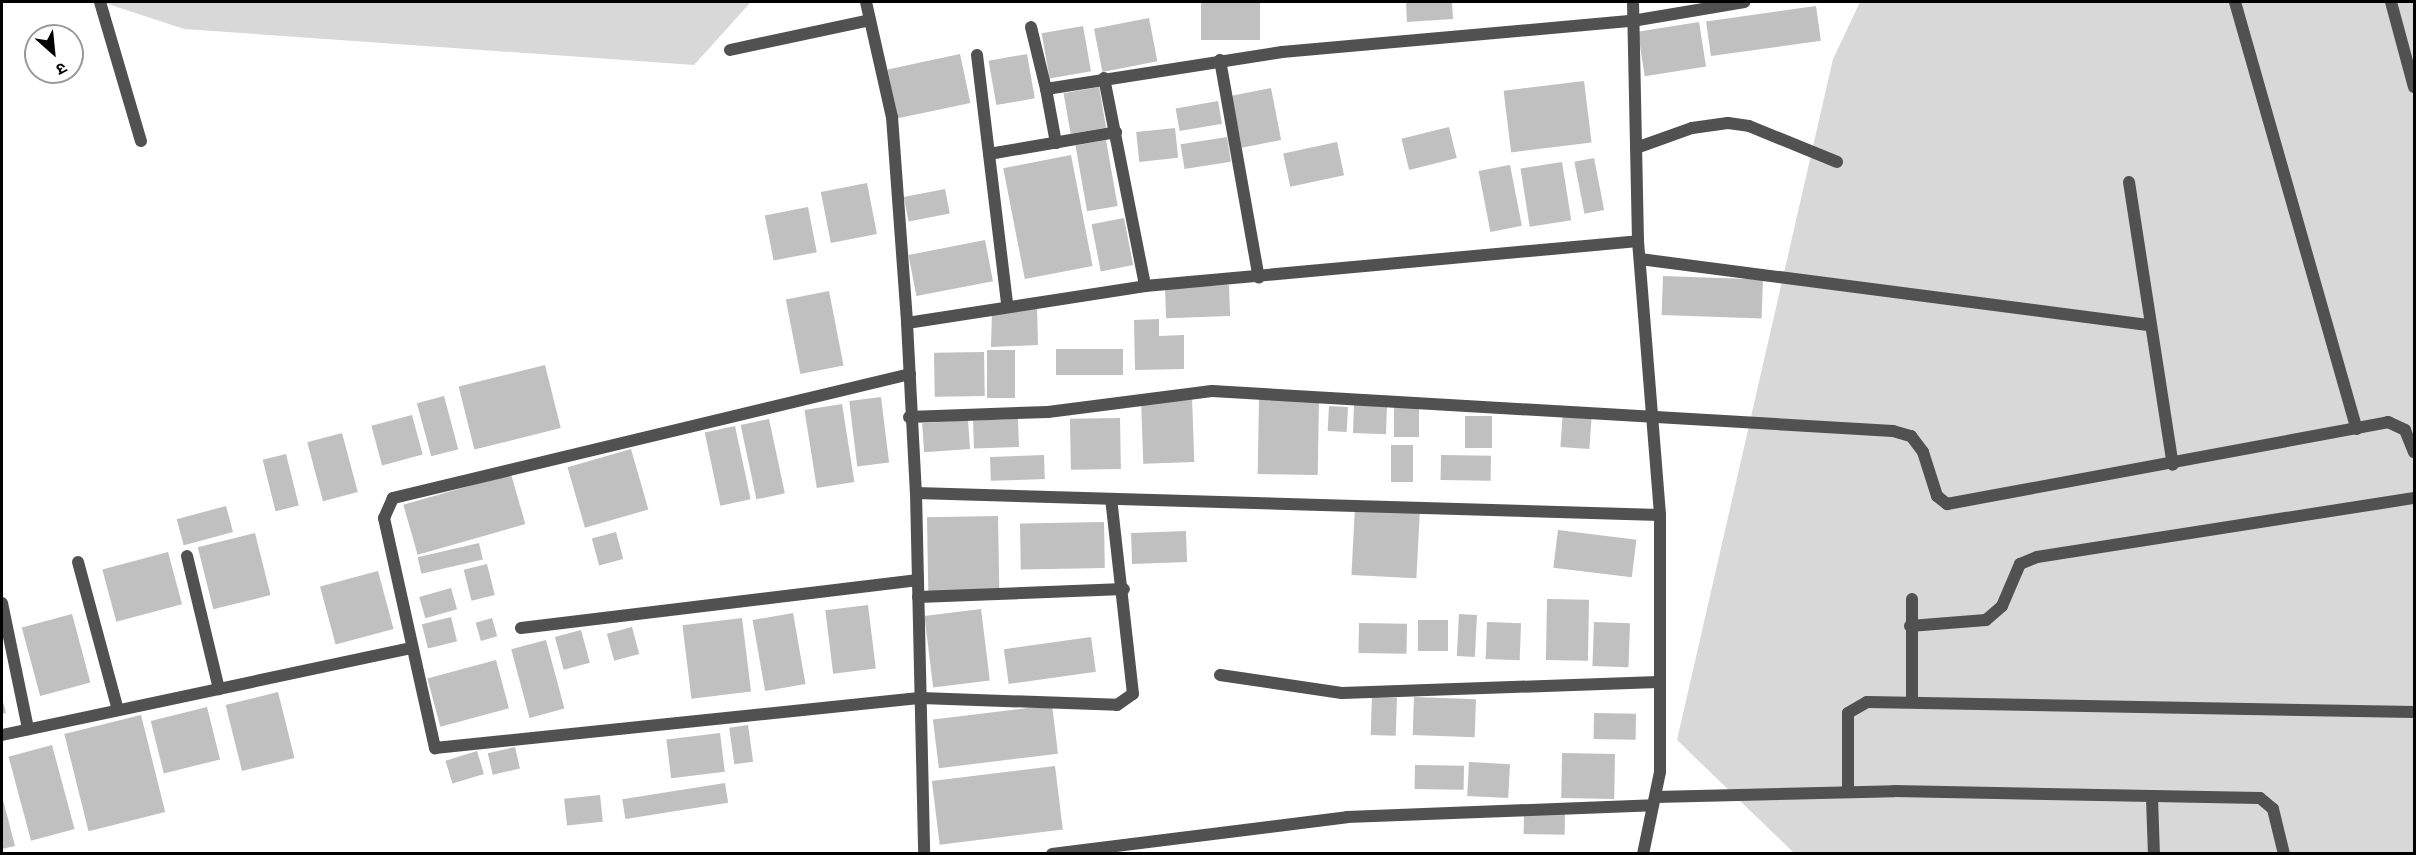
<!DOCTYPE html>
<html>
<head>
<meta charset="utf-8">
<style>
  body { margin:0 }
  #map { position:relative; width:2416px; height:855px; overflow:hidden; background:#fff; font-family:"DejaVu Sans","Noto Sans Devanagari",sans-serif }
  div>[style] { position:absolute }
  .green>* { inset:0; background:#d8d8d8 }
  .building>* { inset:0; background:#c0c0c0; transform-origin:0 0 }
  .minor>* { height:12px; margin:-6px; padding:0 6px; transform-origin:6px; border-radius:6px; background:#515151 }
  span { translate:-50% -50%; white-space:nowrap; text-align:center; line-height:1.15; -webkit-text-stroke:5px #fff; paint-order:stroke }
  .frame { position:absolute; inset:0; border:3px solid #000; pointer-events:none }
  .north { position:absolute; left:24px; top:24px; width:60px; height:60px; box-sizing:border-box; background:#fff; border:2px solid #999; border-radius:50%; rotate:153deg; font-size:16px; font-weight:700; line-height:24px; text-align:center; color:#000 }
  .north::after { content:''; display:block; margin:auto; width:21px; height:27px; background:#000; clip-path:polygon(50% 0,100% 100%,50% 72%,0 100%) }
</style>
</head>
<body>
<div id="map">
  <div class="green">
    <i style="clip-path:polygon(102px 2px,751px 2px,694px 65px,184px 29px)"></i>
    <i style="clip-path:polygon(1860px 2px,2414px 2px,2414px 853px,1794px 853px,1677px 740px,1833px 59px)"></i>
  </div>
  <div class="building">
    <i style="left:1201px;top:2px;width:59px;height:38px"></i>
    <i style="clip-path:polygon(1406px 2px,1452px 2px,1453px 19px,1407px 22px)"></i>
    <i style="left:1816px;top:6px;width:35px;height:111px;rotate:82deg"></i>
    <i style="left:1149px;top:18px;width:44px;height:56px;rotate:79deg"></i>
    <i style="left:1699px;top:22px;width:45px;height:62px;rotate:81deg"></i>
    <i style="left:1083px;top:26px;width:46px;height:42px;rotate:80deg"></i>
    <i style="left:960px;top:54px;width:50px;height:74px;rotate:78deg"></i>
    <i style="left:1027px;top:54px;width:45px;height:39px;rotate:80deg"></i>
    <i style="left:1584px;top:81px;width:62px;height:81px;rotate:83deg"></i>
    <i style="left:1099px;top:87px;width:41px;height:36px;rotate:80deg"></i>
    <i style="left:1271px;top:88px;width:53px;height:40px;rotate:79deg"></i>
    <i style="left:1218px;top:101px;width:23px;height:43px;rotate:80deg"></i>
    <i style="left:1449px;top:127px;width:32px;height:49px;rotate:76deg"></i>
    <i style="left:1175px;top:128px;width:30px;height:39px;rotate:84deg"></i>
    <i style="left:1227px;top:137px;width:25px;height:47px;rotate:81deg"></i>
    <i style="left:1106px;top:140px;width:67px;height:31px;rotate:80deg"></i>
    <i style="left:1337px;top:142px;width:34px;height:55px;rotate:78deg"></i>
    <i style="left:1071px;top:155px;width:113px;height:69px;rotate:79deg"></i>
    <i style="left:1594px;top:158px;width:53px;height:20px;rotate:79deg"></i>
    <i style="left:1562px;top:162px;width:59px;height:42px;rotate:81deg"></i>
    <i style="left:1510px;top:165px;width:62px;height:32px;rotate:79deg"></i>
    <i style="left:867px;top:183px;width:52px;height:47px;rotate:79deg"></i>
    <i style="left:945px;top:189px;width:25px;height:42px;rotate:79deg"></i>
    <i style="left:808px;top:207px;width:46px;height:44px;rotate:79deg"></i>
    <i style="left:1124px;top:218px;width:48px;height:33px;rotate:79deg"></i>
    <i style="left:985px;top:240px;width:42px;height:78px;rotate:79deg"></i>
    <i style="left:1663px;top:276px;width:100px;height:39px;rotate:2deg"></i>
    <i style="left:1229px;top:285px;width:31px;height:64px;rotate:88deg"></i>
    <i style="left:829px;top:291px;width:76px;height:44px;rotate:79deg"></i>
    <i style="clip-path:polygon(1037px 305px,1038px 345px,991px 347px,992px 311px)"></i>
    <i style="clip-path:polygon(1159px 319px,1159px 336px,1184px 335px,1184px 369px,1135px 370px,1134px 320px)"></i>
    <i style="left:1123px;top:349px;width:26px;height:67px;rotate:90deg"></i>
    <i style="left:987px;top:350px;width:28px;height:48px"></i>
    <i style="left:984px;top:352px;width:44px;height:50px;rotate:89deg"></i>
    <i style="left:545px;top:365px;width:65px;height:89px;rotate:76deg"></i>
    <i style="left:444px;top:396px;width:55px;height:28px;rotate:75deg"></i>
    <i style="left:881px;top:397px;width:66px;height:32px;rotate:83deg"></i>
    <i style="left:1192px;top:397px;width:65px;height:51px;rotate:88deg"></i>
    <i style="left:1259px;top:399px;width:60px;height:75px;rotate:1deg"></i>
    <i style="left:842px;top:404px;width:79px;height:38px;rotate:81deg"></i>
    <i style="left:1354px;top:404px;width:33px;height:29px;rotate:2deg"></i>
    <i style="left:1394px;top:404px;width:25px;height:33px"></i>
    <i style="left:1329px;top:406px;width:19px;height:25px;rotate:3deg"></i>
    <i style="left:1563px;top:410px;width:29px;height:37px;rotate:4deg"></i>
    <i style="left:412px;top:415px;width:41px;height:42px;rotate:75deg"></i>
    <i style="left:1465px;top:416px;width:27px;height:32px"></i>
    <i style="left:1120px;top:418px;width:51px;height:50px;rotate:89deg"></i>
    <i style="left:769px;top:419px;width:76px;height:29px;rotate:78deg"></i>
    <i style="left:1018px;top:419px;width:28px;height:45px;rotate:88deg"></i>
    <i style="left:968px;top:420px;width:29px;height:46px;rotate:86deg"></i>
    <i style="left:735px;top:426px;width:75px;height:31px;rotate:78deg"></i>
    <i style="left:342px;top:433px;width:61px;height:36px;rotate:75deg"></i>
    <i style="left:1391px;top:445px;width:22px;height:37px"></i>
    <i style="left:631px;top:449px;width:63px;height:66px;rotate:74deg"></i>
    <i style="left:286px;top:454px;width:53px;height:24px;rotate:76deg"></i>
    <i style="left:1044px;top:455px;width:24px;height:54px;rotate:88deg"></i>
    <i style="left:1441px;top:455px;width:50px;height:25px;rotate:1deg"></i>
    <i style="left:511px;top:474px;width:52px;height:112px;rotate:74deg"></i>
    <i style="left:226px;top:506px;width:27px;height:51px;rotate:75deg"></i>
    <i style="left:1355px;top:507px;width:65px;height:68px;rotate:3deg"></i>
    <i style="left:998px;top:516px;width:74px;height:71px;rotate:89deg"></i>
    <i style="left:1104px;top:522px;width:46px;height:84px;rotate:89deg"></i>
    <i style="left:1558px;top:530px;width:79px;height:38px;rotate:7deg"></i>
    <i style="left:1186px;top:531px;width:31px;height:55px;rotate:88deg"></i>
    <i style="left:616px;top:532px;width:28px;height:25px;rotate:75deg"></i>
    <i style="left:255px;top:533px;width:64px;height:59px;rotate:76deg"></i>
    <i style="left:479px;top:543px;width:17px;height:63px;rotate:77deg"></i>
    <i style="left:168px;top:552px;width:54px;height:68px;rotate:75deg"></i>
    <i style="left:487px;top:564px;width:32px;height:24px;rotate:76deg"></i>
    <i style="left:378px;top:571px;width:60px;height:60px;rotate:75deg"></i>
    <i style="left:451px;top:588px;width:22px;height:33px;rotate:74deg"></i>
    <i style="left:1547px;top:599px;width:42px;height:61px;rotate:1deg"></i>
    <i style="left:868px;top:605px;width:64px;height:43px;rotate:83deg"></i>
    <i style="left:981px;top:609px;width:72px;height:57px;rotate:83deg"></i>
    <i style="left:793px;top:613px;width:72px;height:41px;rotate:80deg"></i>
    <i style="left:72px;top:614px;width:71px;height:52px;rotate:75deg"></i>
    <i style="left:1459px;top:614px;width:18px;height:42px;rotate:3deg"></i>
    <i style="left:451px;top:617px;width:25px;height:30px;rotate:76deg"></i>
    <i style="left:492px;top:618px;width:19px;height:17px;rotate:74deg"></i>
    <i style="left:742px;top:618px;width:74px;height:60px;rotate:83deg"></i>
    <i style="left:1418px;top:620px;width:30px;height:31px"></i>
    <i style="left:1487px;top:622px;width:34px;height:37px;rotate:2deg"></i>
    <i style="left:1594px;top:622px;width:36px;height:44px;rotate:2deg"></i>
    <i style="left:1359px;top:623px;width:48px;height:30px;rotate:1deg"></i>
    <i style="left:632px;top:627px;width:28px;height:26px;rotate:75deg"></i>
    <i style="left:581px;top:630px;width:34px;height:27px;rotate:75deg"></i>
    <i style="left:1091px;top:637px;width:35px;height:88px;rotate:82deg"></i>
    <i style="left:546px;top:640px;width:71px;height:36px;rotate:75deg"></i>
    <i style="left:496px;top:660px;width:50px;height:71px;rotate:75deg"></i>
    <i style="left:278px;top:692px;width:68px;height:54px;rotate:76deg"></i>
    <i style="left:1372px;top:697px;width:25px;height:38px;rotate:2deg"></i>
    <i style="left:1414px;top:697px;width:62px;height:38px;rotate:2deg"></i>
    <i style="clip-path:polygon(2px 698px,6px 713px,2px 714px)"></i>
    <i style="left:1052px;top:705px;width:49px;height:120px;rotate:83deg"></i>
    <i style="left:207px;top:707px;width:54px;height:58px;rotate:76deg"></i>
    <i style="left:1594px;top:713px;width:42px;height:26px;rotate:1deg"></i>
    <i style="left:141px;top:715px;width:100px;height:79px;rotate:76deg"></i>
    <i style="left:748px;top:725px;width:37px;height:19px;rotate:82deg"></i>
    <i style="left:720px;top:733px;width:39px;height:54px;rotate:83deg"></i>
    <i style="left:52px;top:745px;width:87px;height:45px;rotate:75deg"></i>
    <i style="left:515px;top:747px;width:22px;height:28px;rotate:77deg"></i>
    <i style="left:477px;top:751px;width:24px;height:33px;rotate:73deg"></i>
    <i style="left:1562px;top:753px;width:53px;height:45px;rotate:1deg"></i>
    <i style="left:1469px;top:762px;width:41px;height:34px;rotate:3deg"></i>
    <i style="left:1415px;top:765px;width:49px;height:24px;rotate:1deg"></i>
    <i style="left:1055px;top:766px;width:64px;height:124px;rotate:83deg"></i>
    <i style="left:725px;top:783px;width:20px;height:104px;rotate:81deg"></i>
    <i style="left:600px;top:795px;width:27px;height:36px;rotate:84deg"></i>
    <i style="clip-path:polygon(2px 796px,15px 846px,2px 849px)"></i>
    <i style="left:1524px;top:813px;width:41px;height:21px;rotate:1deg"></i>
  </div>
  <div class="minor">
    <i style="left:100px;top:2px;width:145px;rotate:73.6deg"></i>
    <i style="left:866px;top:2px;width:118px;rotate:77.3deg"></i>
    <i style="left:892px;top:117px;width:207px;rotate:85.8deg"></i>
    <i style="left:907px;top:323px;width:170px;rotate:87deg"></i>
    <i style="left:916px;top:493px;width:361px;rotate:88.7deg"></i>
    <i style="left:1633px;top:2px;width:239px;rotate:88.8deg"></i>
    <i style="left:1638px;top:241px;width:275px;rotate:85.4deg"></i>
    <i style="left:1660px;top:515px;width:257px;rotate:90deg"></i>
    <i style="left:1660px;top:772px;width:84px;rotate:101.7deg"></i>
    <i style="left:2235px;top:2px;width:444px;rotate:74.1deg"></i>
    <i style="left:2391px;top:2px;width:88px;rotate:74.9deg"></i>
    <i style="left:1031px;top:27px;width:64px;rotate:76.4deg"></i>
    <i style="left:730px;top:50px;width:143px;rotate:-12.1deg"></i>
    <i style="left:977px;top:55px;width:251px;rotate:83.1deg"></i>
    <i style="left:1220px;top:60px;width:221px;rotate:79.9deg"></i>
    <i style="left:1104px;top:78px;width:212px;rotate:78.8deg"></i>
    <i style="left:1056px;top:143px;width:55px;rotate:-100.5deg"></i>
    <i style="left:1046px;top:89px;width:239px;rotate:-8.9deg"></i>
    <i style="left:1282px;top:52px;width:351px;rotate:-5.1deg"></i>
    <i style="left:1632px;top:21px;width:114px;rotate:-9.6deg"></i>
    <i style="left:1636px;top:148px;width:59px;rotate:-19.7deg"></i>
    <i style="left:1692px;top:128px;width:36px;rotate:-8deg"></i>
    <i style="left:1728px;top:123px;width:21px;rotate:8deg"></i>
    <i style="left:1749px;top:126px;width:95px;rotate:22.2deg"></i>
    <i style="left:989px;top:154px;width:129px;rotate:-9.8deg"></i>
    <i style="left:2129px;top:182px;width:286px;rotate:81.2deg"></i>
    <i style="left:1640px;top:259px;width:512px;rotate:7.4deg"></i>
    <i style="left:907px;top:323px;width:241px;rotate:-8.8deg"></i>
    <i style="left:1145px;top:286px;width:495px;rotate:-5.2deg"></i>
    <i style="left:910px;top:374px;width:532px;rotate:166.51deg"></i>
    <i style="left:393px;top:498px;width:22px;rotate:114deg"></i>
    <i style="left:384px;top:518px;width:236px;rotate:77.5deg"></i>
    <i style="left:435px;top:748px;width:489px;rotate:-5.9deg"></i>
    <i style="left:921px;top:698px;width:196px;rotate:2deg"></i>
    <i style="left:1117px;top:705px;width:19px;rotate:-35deg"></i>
    <i style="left:1133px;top:694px;width:196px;rotate:-96.4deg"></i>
    <i style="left:909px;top:417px;width:139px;rotate:-2.1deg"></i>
    <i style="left:1048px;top:412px;width:165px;rotate:-7.3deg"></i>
    <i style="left:1212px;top:391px;width:682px;rotate:3.36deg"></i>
    <i style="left:1893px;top:431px;width:19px;rotate:16deg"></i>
    <i style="left:1911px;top:436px;width:20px;rotate:53deg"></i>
    <i style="left:1923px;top:452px;width:46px;rotate:72.3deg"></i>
    <i style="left:1937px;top:496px;width:13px;rotate:39deg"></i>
    <i style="left:1947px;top:504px;width:449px;rotate:-10.5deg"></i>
    <i style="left:2388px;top:422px;width:19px;rotate:25deg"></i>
    <i style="left:2405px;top:430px;width:24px;rotate:68deg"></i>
    <i style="left:916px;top:493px;width:744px;rotate:1.69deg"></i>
    <i style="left:187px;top:556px;width:137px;rotate:76.5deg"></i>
    <i style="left:78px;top:562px;width:153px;rotate:74.9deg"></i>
    <i style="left:918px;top:597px;width:206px;rotate:-2.2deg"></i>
    <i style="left:1912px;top:599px;width:101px;rotate:90deg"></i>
    <i style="left:2px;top:603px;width:129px;rotate:78.3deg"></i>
    <i style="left:1910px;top:626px;width:76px;rotate:-4.5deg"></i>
    <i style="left:1986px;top:620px;width:21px;rotate:-41deg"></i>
    <i style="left:2002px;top:606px;width:46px;rotate:-66.8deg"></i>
    <i style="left:2020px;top:564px;width:18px;rotate:-22deg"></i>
    <i style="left:2037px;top:557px;width:382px;rotate:-8.9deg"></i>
    <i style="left:521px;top:628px;width:400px;rotate:-6.9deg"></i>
    <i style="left:1220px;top:675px;width:123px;rotate:8.4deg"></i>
    <i style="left:1342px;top:693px;width:316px;rotate:-2deg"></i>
    <i style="left:2px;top:735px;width:419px;rotate:-12deg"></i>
    <i style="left:1848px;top:792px;width:79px;rotate:-90deg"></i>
    <i style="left:1848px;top:713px;width:22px;rotate:-30deg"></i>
    <i style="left:1867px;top:702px;width:547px;rotate:1.05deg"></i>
    <i style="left:1655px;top:797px;width:239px;rotate:-1.4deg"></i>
    <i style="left:1894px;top:791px;width:366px;rotate:1.1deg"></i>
    <i style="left:2260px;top:798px;width:17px;rotate:40deg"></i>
    <i style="left:2273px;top:809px;width:46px;rotate:76.3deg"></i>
    <i style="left:2152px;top:798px;width:56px;rotate:88deg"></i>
    <i style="left:1052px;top:854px;width:297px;rotate:-7.1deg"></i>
    <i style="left:1347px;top:817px;width:306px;rotate:-2.2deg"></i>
  </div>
  <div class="frame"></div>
  <div class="north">उ</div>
</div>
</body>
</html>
